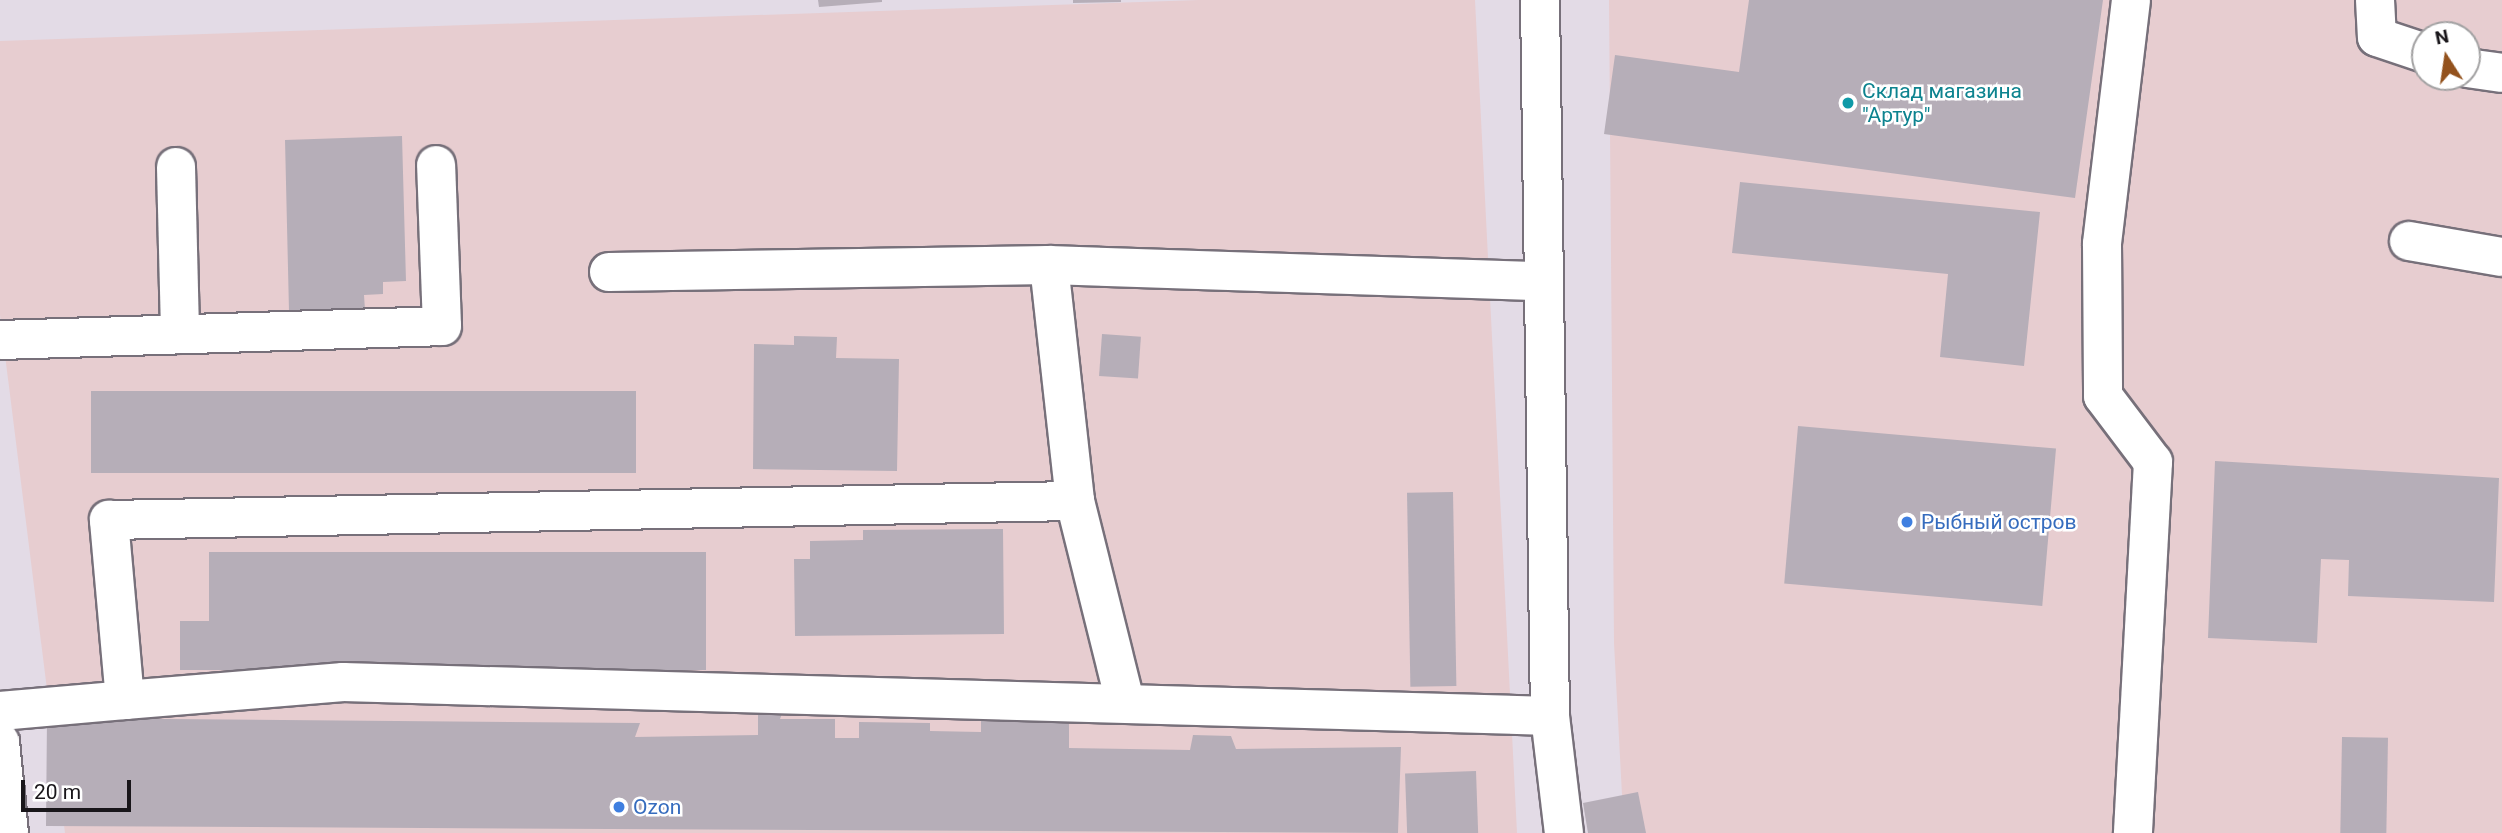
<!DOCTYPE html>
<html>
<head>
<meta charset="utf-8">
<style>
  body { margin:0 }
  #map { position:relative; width:2502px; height:833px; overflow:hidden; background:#e3dbe6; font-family:Roboto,sans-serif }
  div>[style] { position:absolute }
  .commercial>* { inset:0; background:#e7cdd0 }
  .building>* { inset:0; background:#b6aeb8; transform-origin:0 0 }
  .roads { filter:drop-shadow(2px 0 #77707a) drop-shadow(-2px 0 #77707a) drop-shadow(0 2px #77707a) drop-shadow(0 -2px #77707a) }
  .minor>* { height:38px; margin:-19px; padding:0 19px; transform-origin:19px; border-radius:19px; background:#fff }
  .dots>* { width:19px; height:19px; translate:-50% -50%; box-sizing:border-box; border:4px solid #fff; border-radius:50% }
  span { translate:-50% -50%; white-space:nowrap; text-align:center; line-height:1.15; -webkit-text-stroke:5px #fff; paint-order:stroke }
  .culture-label { font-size:21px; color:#0d838f }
  .left { translate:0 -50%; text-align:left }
  .shop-label { font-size:21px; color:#366cbe }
  .north { position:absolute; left:2411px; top:21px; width:70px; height:70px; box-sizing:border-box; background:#fff; border:2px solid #a3a2a3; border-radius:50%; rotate:348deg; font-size:19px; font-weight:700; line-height:28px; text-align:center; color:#19161a }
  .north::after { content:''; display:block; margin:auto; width:24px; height:32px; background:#93521d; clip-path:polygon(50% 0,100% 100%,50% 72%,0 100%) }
  .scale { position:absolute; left:21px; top:780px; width:110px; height:32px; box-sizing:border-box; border:4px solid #19161a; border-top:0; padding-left:9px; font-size:21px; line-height:24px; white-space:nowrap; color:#19161a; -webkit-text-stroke:5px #fff; paint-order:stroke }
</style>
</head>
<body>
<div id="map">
  <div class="commercial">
    <i style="clip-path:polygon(1199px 0,1475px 0,1517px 833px,65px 833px,0 315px,0 41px)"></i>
    <i style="clip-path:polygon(evenodd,1609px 0,2502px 0,2502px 833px,1624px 833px,1614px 643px,1609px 0,2425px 35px,2467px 35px,2467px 77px,2425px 77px,2425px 35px)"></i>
  </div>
  <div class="building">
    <i style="clip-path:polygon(818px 0,882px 0,882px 2px,819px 7px)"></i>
    <i style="clip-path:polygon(1073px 0,1121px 0,1121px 2px,1073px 3px)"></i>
    <i style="clip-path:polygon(1749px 0,2103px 0,2075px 198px,1604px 134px,1615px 55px,1739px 72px)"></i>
    <i style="clip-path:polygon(402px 136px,406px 281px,383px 282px,383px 294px,364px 295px,365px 310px,289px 311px,285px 140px)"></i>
    <i style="clip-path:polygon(1740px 182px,2040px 212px,2024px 366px,1940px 357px,1948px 274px,1732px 253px)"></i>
    <i style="left:1102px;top:334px;width:39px;height:42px;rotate:4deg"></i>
    <i style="clip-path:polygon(794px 336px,837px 337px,836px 358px,899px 359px,897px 471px,753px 469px,754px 344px,794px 345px)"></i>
    <i style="left:91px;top:391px;width:545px;height:82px"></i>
    <i style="left:1798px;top:426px;width:259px;height:158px;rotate:5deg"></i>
    <i style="clip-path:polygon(2215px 461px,2499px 478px,2494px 602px,2348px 596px,2349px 560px,2321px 559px,2317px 643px,2208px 638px)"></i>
    <i style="left:1453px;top:492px;width:194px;height:46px;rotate:89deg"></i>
    <i style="clip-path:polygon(1003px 529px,1004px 634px,795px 636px,794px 559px,810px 559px,810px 541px,863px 540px,863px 530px)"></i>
    <i style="clip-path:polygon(209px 552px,706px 552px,706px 670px,180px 670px,180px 621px,209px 621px)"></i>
    <i style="clip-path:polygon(758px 711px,783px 711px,780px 719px,835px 719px,835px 738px,859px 738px,859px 722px,930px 723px,930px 731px,981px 732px,981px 721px,1069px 722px,1069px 748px,1190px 750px,1193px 735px,1231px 736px,1236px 749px,1401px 747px,1398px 833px,46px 826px,47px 718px,640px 723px,635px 737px,758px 735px)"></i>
    <i style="left:2342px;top:737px;width:46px;height:96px;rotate:1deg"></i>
    <i style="left:1476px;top:771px;width:62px;height:71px;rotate:88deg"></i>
    <i style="clip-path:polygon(1638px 792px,1646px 833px,1588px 833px,1583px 803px)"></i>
  </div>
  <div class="roads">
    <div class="minor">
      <i style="left:1540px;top:0;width:716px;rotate:89.2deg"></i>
      <i style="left:1550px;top:716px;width:118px;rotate:83.2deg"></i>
      <i style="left:2131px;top:0;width:246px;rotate:96.8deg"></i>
      <i style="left:2102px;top:244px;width:152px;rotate:89.6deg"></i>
      <i style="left:2103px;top:396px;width:83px;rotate:52.9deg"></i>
      <i style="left:2153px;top:462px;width:372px;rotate:93.1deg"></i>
      <i style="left:2375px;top:0;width:37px;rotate:87deg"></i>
      <i style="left:2377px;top:37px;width:51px;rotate:18.4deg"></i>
      <i style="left:2467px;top:68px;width:35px;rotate:8deg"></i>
      <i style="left:176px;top:167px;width:167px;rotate:88.6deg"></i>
      <i style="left:2409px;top:241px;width:94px;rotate:9.8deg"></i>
      <i style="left:1049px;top:265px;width:237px;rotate:83.7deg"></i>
      <i style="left:1075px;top:501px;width:206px;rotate:76deg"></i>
      <i style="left:609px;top:272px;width:440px;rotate:-0.9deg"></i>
      <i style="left:1049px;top:265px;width:492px;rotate:1.9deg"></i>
      <i style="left:0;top:340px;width:442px;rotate:-1.8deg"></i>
      <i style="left:442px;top:326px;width:161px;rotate:-92.1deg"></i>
      <i style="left:125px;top:700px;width:219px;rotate:-4.7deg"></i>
      <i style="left:343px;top:682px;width:1207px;rotate:1.61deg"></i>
      <i style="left:0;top:711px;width:125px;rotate:-5deg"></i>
      <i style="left:125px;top:700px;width:181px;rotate:-95.1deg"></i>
      <i style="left:109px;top:520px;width:966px;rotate:-1.13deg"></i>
      <i style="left:0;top:742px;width:91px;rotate:84.4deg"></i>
    </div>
  </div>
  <div class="dots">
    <i style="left:1848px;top:103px;background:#0f9aa8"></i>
    <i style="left:1907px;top:522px;background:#3f7fe0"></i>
    <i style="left:619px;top:807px;background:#3f7fe0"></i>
  </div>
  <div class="culture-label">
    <span class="left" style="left:1862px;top:103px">Склад магазина<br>"Артур"</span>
  </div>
  <div class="shop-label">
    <span class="left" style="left:1921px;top:522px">Рыбный остров</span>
    <span class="left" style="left:633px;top:807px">Ozon</span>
  </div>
  <div class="north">N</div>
  <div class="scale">20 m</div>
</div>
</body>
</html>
